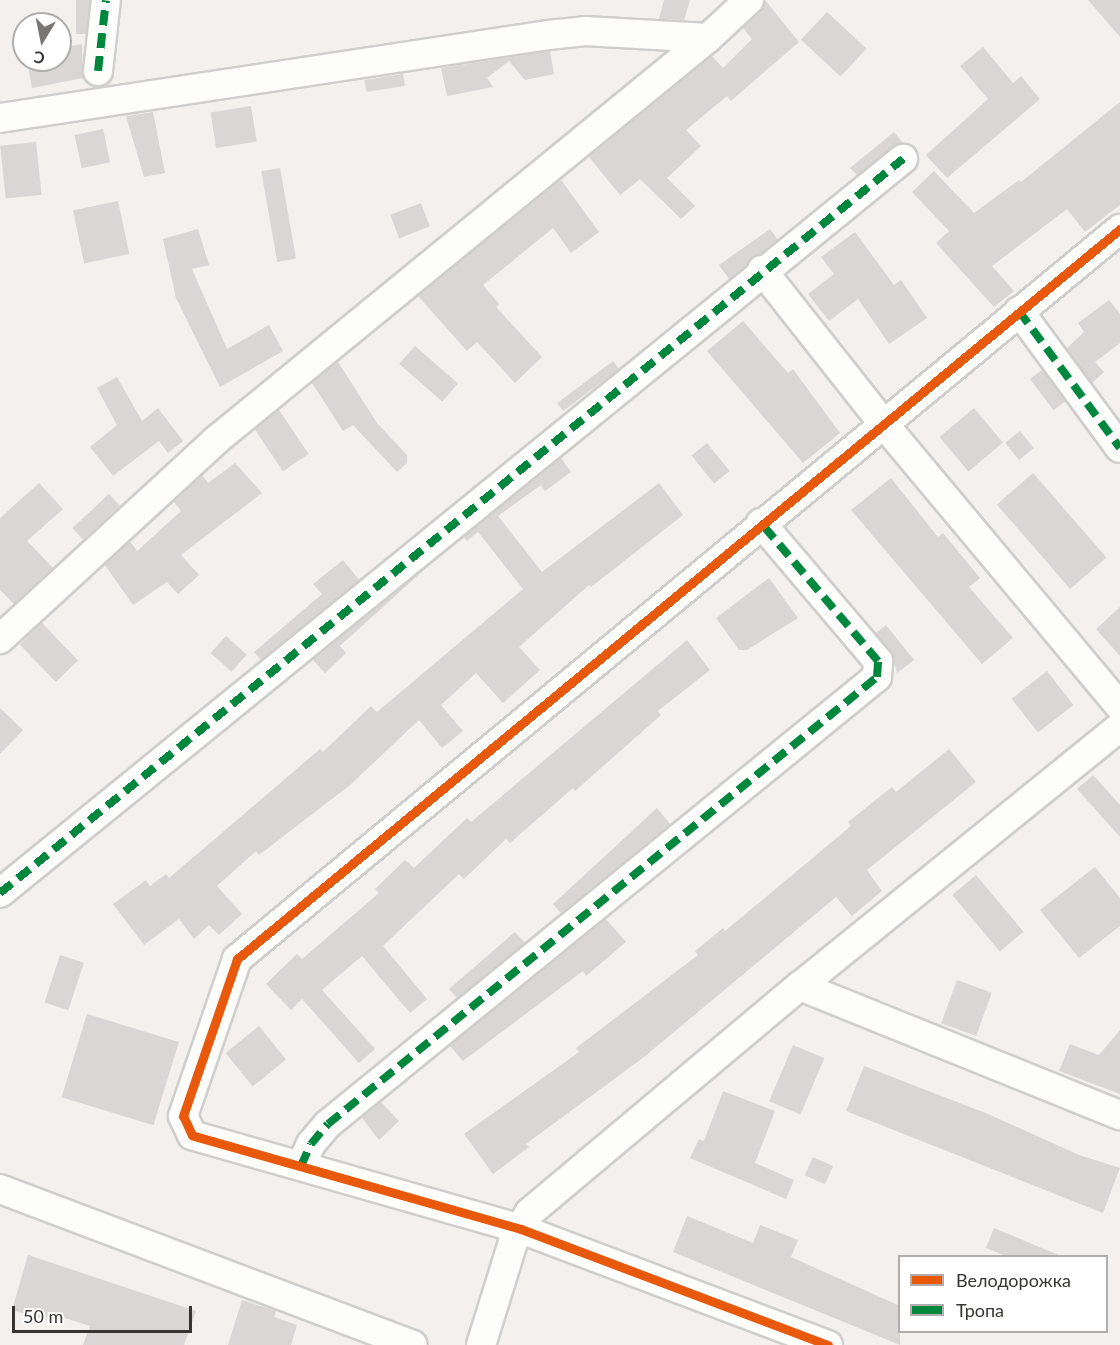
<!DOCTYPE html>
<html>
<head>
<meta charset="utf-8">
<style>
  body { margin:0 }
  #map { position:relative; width:1120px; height:1345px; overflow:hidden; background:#f3f0ee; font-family:Lato,sans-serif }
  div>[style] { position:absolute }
  .building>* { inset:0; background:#d9d6d5; transform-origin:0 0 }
  .roads { filter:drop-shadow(2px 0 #d0cecc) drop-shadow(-2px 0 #d0cecc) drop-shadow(0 2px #d0cecc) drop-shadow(0 -2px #d0cecc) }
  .minor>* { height:28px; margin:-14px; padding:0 14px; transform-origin:14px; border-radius:14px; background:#fdfdfc }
  .quiet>* { height:8px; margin-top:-4px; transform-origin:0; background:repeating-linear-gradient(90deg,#00873e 0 15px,transparent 0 23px) }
  .cycleway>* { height:9px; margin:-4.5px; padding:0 4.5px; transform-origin:4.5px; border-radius:4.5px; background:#e8590c }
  span { translate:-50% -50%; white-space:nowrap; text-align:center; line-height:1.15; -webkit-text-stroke:5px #fff; paint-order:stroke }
  .legend { position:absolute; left:898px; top:1255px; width:210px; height:78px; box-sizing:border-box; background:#fff; border:2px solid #afaead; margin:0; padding:8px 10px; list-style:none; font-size:18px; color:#373533 }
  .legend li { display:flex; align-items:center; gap:12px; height:30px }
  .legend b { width:30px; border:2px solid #afaead }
  .north { position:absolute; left:12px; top:12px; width:60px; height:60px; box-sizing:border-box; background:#fff; border:2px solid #afaead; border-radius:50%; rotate:190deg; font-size:16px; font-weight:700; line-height:24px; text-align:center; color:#373533 }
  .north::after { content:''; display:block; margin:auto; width:21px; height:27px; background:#797674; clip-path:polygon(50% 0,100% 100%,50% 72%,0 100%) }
  .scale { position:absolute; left:12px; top:1306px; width:180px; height:27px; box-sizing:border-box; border:3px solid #373533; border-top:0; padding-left:8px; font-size:18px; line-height:21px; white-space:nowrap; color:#373533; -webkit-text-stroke:4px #fff; paint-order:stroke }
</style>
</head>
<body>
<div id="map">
  <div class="building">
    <i style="left:76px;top:0;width:13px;height:34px"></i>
    <i style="clip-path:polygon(664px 0,690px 0,684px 20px,659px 19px)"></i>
    <i style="clip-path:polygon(765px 0,799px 42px,731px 101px,727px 96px,686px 130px,701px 146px,667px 178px,695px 206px,681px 219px,640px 179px,620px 195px,589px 157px,712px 56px,723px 68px,752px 39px,743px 28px,761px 12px)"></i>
    <i style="clip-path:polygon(1088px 0,1120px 0,1120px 37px)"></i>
    <i style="left:827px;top:12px;width:54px;height:38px;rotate:43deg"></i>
    <i style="clip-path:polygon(82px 44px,83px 78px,32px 88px,27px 60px,60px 60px,60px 48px)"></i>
    <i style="clip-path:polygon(983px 47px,1013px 83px,1021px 76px,1040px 99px,947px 178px,926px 155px,988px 99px,960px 66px)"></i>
    <i style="clip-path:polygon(550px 51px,554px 74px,525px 80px,509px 61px,487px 78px,493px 87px,447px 96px,441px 68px)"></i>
    <i style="left:403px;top:74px;width:12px;height:39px;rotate:81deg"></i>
    <i style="clip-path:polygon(1120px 102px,1120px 205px,1085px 232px,1067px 209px,992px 266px,1014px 291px,994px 307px,936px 243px,949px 231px,912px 192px,934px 171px,974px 213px,1019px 180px,1021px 182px)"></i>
    <i style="left:251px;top:106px;width:36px;height:41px;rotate:81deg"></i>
    <i style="clip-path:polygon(153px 112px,165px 173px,144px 177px,126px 116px)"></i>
    <i style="left:103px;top:129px;width:34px;height:29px;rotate:78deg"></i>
    <i style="clip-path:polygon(894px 132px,903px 143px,893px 146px,857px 175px,850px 168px)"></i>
    <i style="left:36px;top:142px;width:53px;height:36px;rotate:84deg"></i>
    <i style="left:280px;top:168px;width:92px;height:19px;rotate:80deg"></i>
    <i style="clip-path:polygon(561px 180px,599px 232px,571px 253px,553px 228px,483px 285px,499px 304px,496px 307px,542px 357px,515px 383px,477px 342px,467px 351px,418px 296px)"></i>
    <i style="left:118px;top:201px;width:54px;height:46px;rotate:78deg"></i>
    <i style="left:421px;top:203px;width:25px;height:33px;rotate:69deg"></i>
    <i style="clip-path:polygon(198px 229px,209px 265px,192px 269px,227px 349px,269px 325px,283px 351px,220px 387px,176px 298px,163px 239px)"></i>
    <i style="clip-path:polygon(770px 229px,778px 240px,729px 279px,719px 265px)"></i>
    <i style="clip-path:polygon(855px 232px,894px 285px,901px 280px,927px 318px,889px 344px,858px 299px,829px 321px,808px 294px,834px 274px,821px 257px)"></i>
    <i style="clip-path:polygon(1109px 300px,1120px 314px,1120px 343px,1095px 362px,1104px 372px,1092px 383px,1067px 348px,1084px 332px,1078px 323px)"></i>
    <i style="clip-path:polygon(743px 321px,788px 373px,793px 369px,840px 433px,803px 463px,707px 351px)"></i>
    <i style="left:415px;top:346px;width:57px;height:24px;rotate:41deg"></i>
    <i style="left:613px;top:361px;width:10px;height:70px;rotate:53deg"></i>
    <i style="clip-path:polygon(338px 362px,377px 423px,407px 455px,407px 463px,397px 472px,353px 425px,343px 431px,312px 383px)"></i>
    <i style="left:1042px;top:370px;width:39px;height:15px;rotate:53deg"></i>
    <i style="clip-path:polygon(117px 377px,142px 421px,158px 408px,183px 441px,168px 453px,159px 441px,113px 476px,90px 447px,117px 425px,97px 388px)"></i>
    <i style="left:974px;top:408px;width:45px;height:45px;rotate:50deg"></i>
    <i style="left:279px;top:410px;width:53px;height:31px;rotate:56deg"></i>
    <i style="left:1020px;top:431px;width:22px;height:19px;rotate:51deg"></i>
    <i style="left:707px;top:443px;width:36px;height:20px;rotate:51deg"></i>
    <i style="clip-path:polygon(561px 458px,571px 472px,545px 491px,541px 485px,498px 516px,542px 572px,659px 483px,683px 515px,591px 587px,589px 585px,519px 647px,540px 670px,503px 703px,476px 673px,441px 705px,463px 731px,442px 748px,419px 720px,350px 785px,259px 855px,256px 851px,217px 886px,242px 914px,219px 935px,209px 925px,194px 939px,179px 919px,144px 945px,113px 904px,146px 880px,150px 886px,166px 874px,169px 878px,320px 749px,323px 752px,371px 706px,377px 712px,523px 589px,478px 532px,467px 541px,464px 537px)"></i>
    <i style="clip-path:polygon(235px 463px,262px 493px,181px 555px,199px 575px,178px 594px,167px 582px,133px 605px,105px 565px,130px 541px,137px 551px,181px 511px,174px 502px,202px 475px,208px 483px)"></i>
    <i style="left:1033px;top:473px;width:112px;height:48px;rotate:49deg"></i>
    <i style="clip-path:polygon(891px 478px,938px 537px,943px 533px,980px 578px,969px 587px,1013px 638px,982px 664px,851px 510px)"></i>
    <i style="clip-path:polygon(39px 483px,63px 509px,27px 541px,53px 568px,14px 604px,0 590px,0 518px)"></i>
    <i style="left:109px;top:494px;width:16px;height:50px;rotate:47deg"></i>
    <i style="clip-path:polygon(343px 560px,359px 580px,261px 660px,254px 652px,322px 594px,313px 584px)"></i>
    <i style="clip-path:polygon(426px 568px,340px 646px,346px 653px,325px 673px,313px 660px)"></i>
    <i style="clip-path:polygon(769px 578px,798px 618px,747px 650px,739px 650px,716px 618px)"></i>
    <i style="clip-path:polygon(1120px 607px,1120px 656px,1096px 629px)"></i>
    <i style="left:42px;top:623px;width:52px;height:31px;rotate:46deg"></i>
    <i style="clip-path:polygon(886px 625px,914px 660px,897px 673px,891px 651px,876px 633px)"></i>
    <i style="left:226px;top:636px;width:28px;height:23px;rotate:42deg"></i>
    <i style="clip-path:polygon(687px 640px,710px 670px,658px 711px,661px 715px,575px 791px,573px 788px,510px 843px,506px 839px,464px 879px,459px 874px,383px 946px,427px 999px,410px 1013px,362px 956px,322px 990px,375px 1049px,359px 1063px,302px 999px,291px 1010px,266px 984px,297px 954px,302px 959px,379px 893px,375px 889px,405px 860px,414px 868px,467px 818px,471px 822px)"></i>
    <i style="left:1047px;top:671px;width:43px;height:45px;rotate:52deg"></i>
    <i style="clip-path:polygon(0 708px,23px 730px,0 754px)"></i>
    <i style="clip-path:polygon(949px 749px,976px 782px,867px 870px,882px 891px,852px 916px,836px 897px,644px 1057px,526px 1144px,529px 1147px,493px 1174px,464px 1134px,579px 1052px,576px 1048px,698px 955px,695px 951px,723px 928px,725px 931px,851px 826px,848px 822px,892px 787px,896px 792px)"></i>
    <i style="clip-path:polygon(1093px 775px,1120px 805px,1120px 837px,1077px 789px)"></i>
    <i style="clip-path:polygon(657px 808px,670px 824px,561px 913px,553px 904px)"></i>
    <i style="clip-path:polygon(1095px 867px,1120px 898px,1120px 926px,1079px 958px,1040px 910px)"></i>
    <i style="left:976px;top:875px;width:74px;height:31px;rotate:50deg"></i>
    <i style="clip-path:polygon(606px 919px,626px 942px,586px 976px,583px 971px,463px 1061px,450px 1046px)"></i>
    <i style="clip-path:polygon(515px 932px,525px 943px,457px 998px,449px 989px)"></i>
    <i style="left:60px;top:955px;width:25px;height:50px;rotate:18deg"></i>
    <i style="left:957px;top:980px;width:37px;height:46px;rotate:20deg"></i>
    <i style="left:87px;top:1014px;width:96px;height:87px;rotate:17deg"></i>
    <i style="left:259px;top:1026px;width:43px;height:43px;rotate:51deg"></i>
    <i style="clip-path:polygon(1120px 1030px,1120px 1094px,1059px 1071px,1070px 1044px,1099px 1055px)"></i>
    <i style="left:793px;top:1045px;width:34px;height:61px;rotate:23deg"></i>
    <i style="clip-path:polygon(864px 1066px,988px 1114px,1079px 1155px,1120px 1168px,1103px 1213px,846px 1111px)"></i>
    <i style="clip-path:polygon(723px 1091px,775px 1111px,755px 1163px,794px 1180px,786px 1199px,690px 1158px,699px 1139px,704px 1141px)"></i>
    <i style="clip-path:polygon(381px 1102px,399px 1121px,379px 1140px,362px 1118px)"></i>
    <i style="left:813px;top:1157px;width:22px;height:20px;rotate:24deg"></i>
    <i style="clip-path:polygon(687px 1216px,753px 1243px,760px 1225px,798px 1240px,791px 1257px,900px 1306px,900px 1345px,673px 1252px)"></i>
    <i style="clip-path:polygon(994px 1228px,1061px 1256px,1061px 1257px,1008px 1257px,986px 1248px)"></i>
    <i style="clip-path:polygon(28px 1255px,196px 1311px,184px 1345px,83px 1345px,90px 1326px,49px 1313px,46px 1320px,12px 1310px)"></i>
    <i style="clip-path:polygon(242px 1300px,276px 1311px,274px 1317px,297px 1325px,291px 1345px,228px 1345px)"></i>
  </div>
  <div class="roads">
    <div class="minor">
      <i style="left:98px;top:71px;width:71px;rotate:-83.6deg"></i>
      <i style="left:0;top:118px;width:554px;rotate:-8.61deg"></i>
      <i style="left:548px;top:35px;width:37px;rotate:-6deg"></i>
      <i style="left:585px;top:31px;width:123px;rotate:3.3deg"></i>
      <i style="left:762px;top:270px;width:194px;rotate:51.7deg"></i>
      <i style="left:882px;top:422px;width:371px;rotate:50.1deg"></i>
      <i style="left:1019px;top:311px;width:170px;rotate:53.6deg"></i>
      <i style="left:0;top:639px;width:292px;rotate:-42.6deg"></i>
      <i style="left:215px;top:441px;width:637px;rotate:-39.26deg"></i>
      <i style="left:708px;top:38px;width:56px;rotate:-42.8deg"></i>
      <i style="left:0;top:893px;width:1164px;rotate:-39.11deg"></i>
      <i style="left:800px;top:986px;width:345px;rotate:22deg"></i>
      <i style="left:301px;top:1166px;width:24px;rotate:-66deg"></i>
      <i style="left:311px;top:1144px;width:26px;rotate:-50deg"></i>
      <i style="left:328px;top:1124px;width:708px;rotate:-39.15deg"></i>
      <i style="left:877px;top:677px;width:16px;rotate:-86deg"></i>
      <i style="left:878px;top:661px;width:181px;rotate:-130.3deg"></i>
      <i style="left:0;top:1189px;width:441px;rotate:20.7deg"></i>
      <i style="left:481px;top:1345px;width:108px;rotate:-72.7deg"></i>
      <i style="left:513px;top:1242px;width:33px;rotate:-61deg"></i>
      <i style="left:529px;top:1213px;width:354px;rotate:-40deg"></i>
      <i style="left:800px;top:986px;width:412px;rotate:-39deg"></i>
      <i style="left:828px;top:1345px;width:328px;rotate:-159.3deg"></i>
      <i style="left:521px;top:1229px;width:342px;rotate:-164.1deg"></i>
      <i style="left:192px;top:1135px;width:21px;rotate:-115deg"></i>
      <i style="left:183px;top:1116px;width:166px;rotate:-71deg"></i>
      <i style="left:237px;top:959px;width:1146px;rotate:-39.58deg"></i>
    </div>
  </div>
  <div class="quiet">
    <i style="left:98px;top:71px;width:71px;rotate:-83.6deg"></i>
    <i style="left:1019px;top:311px;width:170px;rotate:53.6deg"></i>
    <i style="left:0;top:893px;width:1164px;rotate:-39.11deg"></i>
    <i style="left:301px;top:1166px;width:24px;rotate:-66deg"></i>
    <i style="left:311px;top:1144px;width:26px;rotate:-50deg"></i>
    <i style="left:328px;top:1124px;width:708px;rotate:-39.15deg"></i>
    <i style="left:877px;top:677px;width:16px;rotate:-86deg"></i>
    <i style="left:878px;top:661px;width:181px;rotate:-130.3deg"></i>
  </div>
  <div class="cycleway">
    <i style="left:828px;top:1345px;width:328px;rotate:-159.3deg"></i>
    <i style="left:521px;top:1229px;width:342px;rotate:-164.1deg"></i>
    <i style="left:192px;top:1135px;width:21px;rotate:-115deg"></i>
    <i style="left:183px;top:1116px;width:166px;rotate:-71deg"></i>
    <i style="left:237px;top:959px;width:1146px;rotate:-39.58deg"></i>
  </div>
  <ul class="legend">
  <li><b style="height:8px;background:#e8590c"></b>Велодорожка</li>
  <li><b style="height:8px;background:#00873e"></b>Тропа</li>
  </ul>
  <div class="north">С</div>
  <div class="scale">50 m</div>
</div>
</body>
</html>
